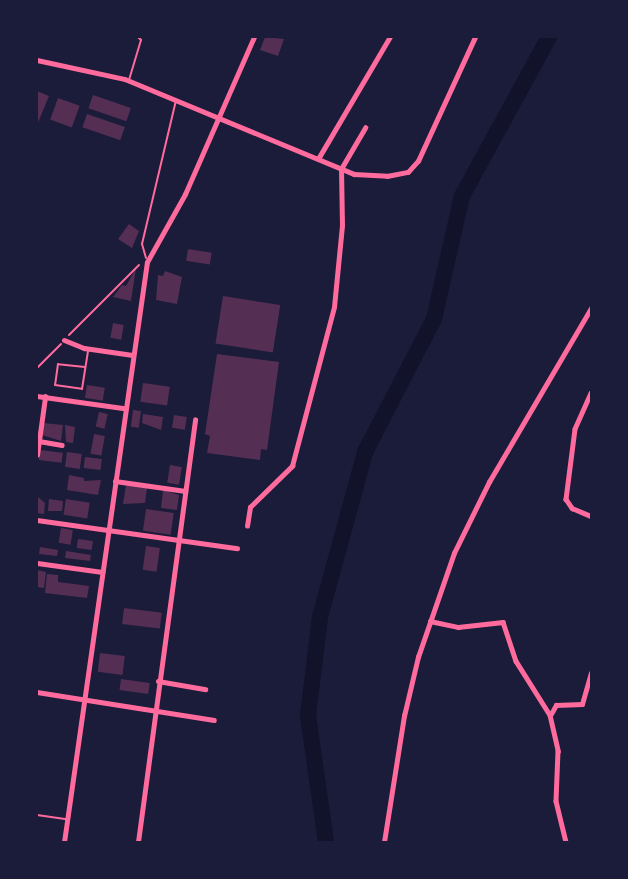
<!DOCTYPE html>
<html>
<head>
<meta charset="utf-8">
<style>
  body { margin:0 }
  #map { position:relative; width:628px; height:879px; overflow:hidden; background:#1b1b3a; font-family:"DejaVu Sans",sans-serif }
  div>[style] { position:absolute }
  .river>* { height:16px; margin:-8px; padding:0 8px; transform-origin:8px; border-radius:8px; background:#12122b }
  .building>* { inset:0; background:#542f53; transform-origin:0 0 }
  .path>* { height:2px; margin:-1px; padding:0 1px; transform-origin:1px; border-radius:1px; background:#ff6b9d }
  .service>* { height:2px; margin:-1px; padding:0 1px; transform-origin:1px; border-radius:1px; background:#ff6b9d }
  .minor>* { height:4.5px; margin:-2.25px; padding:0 2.25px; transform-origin:2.25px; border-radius:2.25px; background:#ff6b9d }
  .tertiary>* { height:5px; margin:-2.5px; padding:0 2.5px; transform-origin:2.5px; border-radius:2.5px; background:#ff6b9d }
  span { translate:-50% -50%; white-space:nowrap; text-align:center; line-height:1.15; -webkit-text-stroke:7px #1b1b3a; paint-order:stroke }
  .frame { position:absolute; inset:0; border:38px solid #1b1b3a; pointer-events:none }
</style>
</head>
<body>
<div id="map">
  <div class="river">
    <i style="left:326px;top:842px;width:128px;rotate:-98.1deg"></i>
    <i style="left:308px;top:715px;width:99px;rotate:-83deg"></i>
    <i style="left:320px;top:617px;width:171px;rotate:-74.7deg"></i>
    <i style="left:365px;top:452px;width:150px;rotate:-62.6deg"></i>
    <i style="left:434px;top:319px;width:126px;rotate:-77.2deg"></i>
    <i style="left:462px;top:196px;width:181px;rotate:-61.3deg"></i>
  </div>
  <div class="building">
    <i style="clip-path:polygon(265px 37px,284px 39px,278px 56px,260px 50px)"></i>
    <i style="clip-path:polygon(37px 91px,49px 96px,37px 125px)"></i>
    <i style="left:93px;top:95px;width:40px;height:14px;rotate:19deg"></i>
    <i style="left:58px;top:98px;width:23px;height:23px;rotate:20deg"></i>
    <i style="left:87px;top:114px;width:40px;height:14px;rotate:19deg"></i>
    <i style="clip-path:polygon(129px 224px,139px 231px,132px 248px,118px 239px)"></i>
    <i style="left:188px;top:249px;width:24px;height:12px;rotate:9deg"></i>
    <i style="clip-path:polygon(136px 268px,131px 301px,113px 297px,122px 285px,126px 286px)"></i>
    <i style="clip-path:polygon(165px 271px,182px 277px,177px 304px,156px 300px,158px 275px,163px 276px)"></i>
    <i style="left:223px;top:296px;width:58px;height:48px;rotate:9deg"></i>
    <i style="left:113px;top:323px;width:11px;height:15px;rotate:10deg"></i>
    <i style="clip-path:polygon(217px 354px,279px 362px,267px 450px,261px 449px,260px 460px,207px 453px,210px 436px,205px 434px)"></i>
    <i style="left:143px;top:383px;width:27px;height:19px;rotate:8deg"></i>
    <i style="left:87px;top:385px;width:18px;height:13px;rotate:9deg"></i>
    <i style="left:133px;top:410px;width:8px;height:17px;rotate:7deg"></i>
    <i style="left:99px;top:412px;width:9px;height:15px;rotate:13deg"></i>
    <i style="clip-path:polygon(143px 414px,163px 417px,161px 430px,142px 423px)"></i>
    <i style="left:174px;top:415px;width:13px;height:13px;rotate:9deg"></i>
    <i style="clip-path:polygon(43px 423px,63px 425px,61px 441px,42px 435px)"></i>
    <i style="clip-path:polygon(65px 425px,75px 427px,73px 443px,66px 442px)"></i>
    <i style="left:94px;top:434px;width:11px;height:20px;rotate:10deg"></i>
    <i style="left:40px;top:450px;width:23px;height:10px;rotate:7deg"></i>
    <i style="left:67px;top:452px;width:15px;height:15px;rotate:8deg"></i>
    <i style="left:85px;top:457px;width:17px;height:11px;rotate:7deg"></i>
    <i style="left:170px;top:465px;width:12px;height:18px;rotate:9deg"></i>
    <i style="clip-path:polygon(69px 475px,84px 478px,84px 481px,101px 480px,98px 495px,67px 490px)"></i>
    <i style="clip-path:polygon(126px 485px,147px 488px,145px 503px,123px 504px)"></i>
    <i style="clip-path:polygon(163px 490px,179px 495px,177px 510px,161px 508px)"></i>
    <i style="clip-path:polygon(38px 497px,45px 503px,44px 514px,37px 513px)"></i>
    <i style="clip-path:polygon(49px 499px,63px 501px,62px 511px,48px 511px)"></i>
    <i style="left:66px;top:499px;width:24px;height:16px;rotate:9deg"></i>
    <i style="left:146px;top:509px;width:28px;height:22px;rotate:8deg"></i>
    <i style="left:61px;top:528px;width:12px;height:15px;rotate:9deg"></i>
    <i style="left:78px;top:539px;width:15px;height:9px;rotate:8deg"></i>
    <i style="left:146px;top:546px;width:14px;height:24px;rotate:8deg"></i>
    <i style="clip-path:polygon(40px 547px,58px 550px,57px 556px,39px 554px)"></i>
    <i style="clip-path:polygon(66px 551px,91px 555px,90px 561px,65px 558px)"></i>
    <i style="clip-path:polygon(37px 570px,46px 572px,44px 588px,37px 587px)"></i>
    <i style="clip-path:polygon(47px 574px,58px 575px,58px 582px,89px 586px,87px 598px,45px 593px)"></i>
    <i style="left:124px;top:608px;width:38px;height:16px;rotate:7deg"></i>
    <i style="left:100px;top:653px;width:25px;height:19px;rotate:7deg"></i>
    <i style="left:121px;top:679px;width:29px;height:11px;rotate:8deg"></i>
  </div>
  <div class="path">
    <i style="left:69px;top:335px;width:99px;rotate:-45deg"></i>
    <i style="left:37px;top:368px;width:34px;rotate:-45deg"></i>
  </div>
  <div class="service">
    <i style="left:129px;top:80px;width:42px;rotate:-73.3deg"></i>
    <i style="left:141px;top:40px;width:4px;rotate:-135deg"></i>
    <i style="left:146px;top:258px;width:15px;rotate:-106deg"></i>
    <i style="left:142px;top:244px;width:148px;rotate:-76.7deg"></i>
    <i style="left:85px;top:367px;width:27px;rotate:-174deg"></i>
    <i style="left:58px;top:364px;width:21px;rotate:98deg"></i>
    <i style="left:55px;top:385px;width:27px;rotate:8deg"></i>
    <i style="left:82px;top:389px;width:39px;rotate:-81deg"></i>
    <i style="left:37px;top:815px;width:30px;rotate:8deg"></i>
  </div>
  <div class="minor">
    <i style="left:37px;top:60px;width:90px;rotate:12.2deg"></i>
    <i style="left:125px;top:79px;width:248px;rotate:22.5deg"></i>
    <i style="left:354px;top:174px;width:33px;rotate:3deg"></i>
    <i style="left:387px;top:176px;width:21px;rotate:-11deg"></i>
    <i style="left:408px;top:172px;width:15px;rotate:-48deg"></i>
    <i style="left:418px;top:161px;width:136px;rotate:-65.3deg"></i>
    <i style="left:318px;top:159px;width:142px;rotate:-59.5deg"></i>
    <i style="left:591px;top:393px;width:39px;rotate:114deg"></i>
    <i style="left:575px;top:429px;width:71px;rotate:97.3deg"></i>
    <i style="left:566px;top:499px;width:11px;rotate:56deg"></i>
    <i style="left:572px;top:508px;width:21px;rotate:23deg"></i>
    <i style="left:37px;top:396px;width:88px;rotate:7.9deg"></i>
    <i style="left:39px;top:441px;width:23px;rotate:10deg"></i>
    <i style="left:37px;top:455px;width:59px;rotate:-82.1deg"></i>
    <i style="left:115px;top:481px;width:71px;rotate:8.1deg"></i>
    <i style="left:37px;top:520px;width:202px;rotate:8deg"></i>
    <i style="left:247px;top:526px;width:19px;rotate:-81deg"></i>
    <i style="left:250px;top:507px;width:59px;rotate:-44.3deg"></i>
    <i style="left:292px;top:466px;width:164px;rotate:-75.2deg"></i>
    <i style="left:334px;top:307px;width:81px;rotate:-84.4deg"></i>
    <i style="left:342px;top:226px;width:57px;rotate:-91deg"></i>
    <i style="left:341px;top:169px;width:48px;rotate:-59.7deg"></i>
    <i style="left:430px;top:621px;width:29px;rotate:12deg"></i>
    <i style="left:458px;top:627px;width:45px;rotate:-6.3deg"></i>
    <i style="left:503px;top:622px;width:41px;rotate:71.6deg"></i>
    <i style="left:516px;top:661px;width:64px;rotate:57.8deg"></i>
    <i style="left:550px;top:715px;width:37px;rotate:77deg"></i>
    <i style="left:558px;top:751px;width:50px;rotate:92.3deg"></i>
    <i style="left:556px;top:801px;width:42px;rotate:76.3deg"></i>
    <i style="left:158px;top:681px;width:48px;rotate:9.7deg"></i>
    <i style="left:37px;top:692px;width:179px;rotate:9deg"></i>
    <i style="left:551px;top:714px;width:10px;rotate:-61deg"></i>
    <i style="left:556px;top:705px;width:26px;rotate:-2deg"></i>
    <i style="left:582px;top:704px;width:32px;rotate:-74deg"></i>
    <i style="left:138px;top:842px;width:426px;rotate:-82.3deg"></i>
    <i style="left:384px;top:842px;width:128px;rotate:-81deg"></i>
    <i style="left:404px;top:716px;width:61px;rotate:-76.7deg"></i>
    <i style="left:418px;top:657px;width:110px;rotate:-70.9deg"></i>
    <i style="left:454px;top:553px;width:79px;rotate:-63.8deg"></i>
    <i style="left:489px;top:482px;width:202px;rotate:-59.6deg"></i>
  </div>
  <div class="tertiary">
    <i style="left:64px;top:340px;width:22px;rotate:22deg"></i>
    <i style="left:84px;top:348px;width:49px;rotate:8.1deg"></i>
    <i style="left:37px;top:563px;width:66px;rotate:7.9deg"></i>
    <i style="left:64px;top:842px;width:586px;rotate:-81.86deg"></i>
    <i style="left:147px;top:262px;width:78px;rotate:-60.8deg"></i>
    <i style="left:185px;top:194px;width:171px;rotate:-66.3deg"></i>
  </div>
  <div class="frame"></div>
</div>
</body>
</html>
